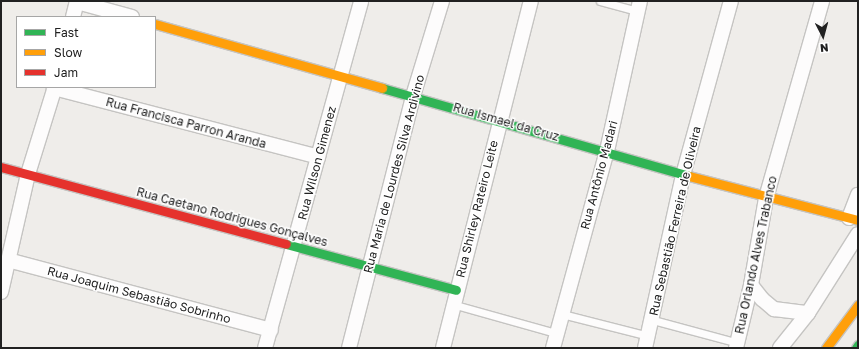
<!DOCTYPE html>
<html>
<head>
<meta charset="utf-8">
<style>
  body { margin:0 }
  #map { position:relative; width:859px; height:349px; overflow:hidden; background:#efedea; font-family:"Golos Text",sans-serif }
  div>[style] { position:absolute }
  .roads { filter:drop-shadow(1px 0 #c5c4c2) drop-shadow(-1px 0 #c5c4c2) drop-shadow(0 1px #c5c4c2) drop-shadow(0 -1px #c5c4c2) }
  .lane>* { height:7px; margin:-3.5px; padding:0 3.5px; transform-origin:3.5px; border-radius:3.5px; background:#fdfcfc }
  .street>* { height:14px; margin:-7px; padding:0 7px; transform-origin:7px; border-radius:7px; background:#fdfcfc }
  .fast>* { height:9px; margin:-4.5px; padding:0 4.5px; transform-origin:4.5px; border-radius:4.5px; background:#30b455 }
  .slow>* { height:9px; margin:-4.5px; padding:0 4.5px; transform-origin:4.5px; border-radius:4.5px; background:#ff9f0a }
  .jam>* { height:9px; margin:-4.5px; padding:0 4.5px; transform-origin:4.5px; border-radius:4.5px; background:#e5322d }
  span { translate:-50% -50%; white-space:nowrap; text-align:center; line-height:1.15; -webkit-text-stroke:3px #fff; paint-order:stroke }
  .street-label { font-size:12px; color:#212121 }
  .frame { position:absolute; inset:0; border:2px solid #212121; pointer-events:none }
  .legend { position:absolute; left:16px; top:16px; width:140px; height:72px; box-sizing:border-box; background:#fff; border:1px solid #a6a6a6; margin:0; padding:5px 7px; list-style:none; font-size:12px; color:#212121 }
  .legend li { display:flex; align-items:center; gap:8px; height:20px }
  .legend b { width:20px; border:1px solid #a6a6a6 }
  .north { position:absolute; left:803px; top:16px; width:40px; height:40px; -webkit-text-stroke:3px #fff; paint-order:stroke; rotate:174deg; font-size:11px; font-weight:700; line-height:16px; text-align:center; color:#212121 }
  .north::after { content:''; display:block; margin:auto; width:14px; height:18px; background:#212121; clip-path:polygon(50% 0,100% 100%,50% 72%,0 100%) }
</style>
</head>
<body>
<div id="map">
  <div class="roads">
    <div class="lane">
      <i style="left:600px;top:1px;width:39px;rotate:15deg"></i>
      <i style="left:452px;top:304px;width:108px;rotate:15.6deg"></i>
      <i style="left:562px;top:314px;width:89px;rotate:14.3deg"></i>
      <i style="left:653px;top:320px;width:88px;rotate:15.1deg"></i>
    </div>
    <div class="street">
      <i style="left:77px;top:2px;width:57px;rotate:15.3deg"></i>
      <i style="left:73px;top:17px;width:16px;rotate:-76deg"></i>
      <i style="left:54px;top:88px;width:273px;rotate:14.6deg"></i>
      <i style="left:849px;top:218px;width:25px;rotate:-69deg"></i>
      <i style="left:8px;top:260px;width:272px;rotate:14.9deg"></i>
      <i style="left:751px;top:285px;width:18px;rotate:52deg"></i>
      <i style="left:762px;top:299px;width:16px;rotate:40deg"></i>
      <i style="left:774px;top:309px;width:34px;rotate:7deg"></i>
      <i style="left:1px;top:292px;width:121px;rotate:-77.1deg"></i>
      <i style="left:28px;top:174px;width:91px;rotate:-72.8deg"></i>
      <i style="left:265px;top:348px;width:360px;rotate:-74.5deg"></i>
      <i style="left:349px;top:348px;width:260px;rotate:-75.7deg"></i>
      <i style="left:413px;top:96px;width:99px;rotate:-73deg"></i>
      <i style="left:443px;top:348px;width:358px;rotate:-75.8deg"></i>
      <i style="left:553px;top:348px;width:204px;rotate:-74.7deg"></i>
      <i style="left:607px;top:151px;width:154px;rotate:-77.6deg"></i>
      <i style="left:645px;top:348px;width:177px;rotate:-77.6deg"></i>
      <i style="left:683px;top:175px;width:180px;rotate:-74.6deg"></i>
      <i style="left:736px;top:348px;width:65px;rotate:-76.6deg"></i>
      <i style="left:751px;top:285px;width:88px;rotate:-80.2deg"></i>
      <i style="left:766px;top:198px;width:205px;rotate:-74.1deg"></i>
      <i style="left:780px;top:348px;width:45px;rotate:-51.3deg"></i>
      <i style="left:808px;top:313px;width:93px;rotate:-57.7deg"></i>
    </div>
    <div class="fast">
      <i style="left:382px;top:88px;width:319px;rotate:16deg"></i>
      <i style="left:286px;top:244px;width:176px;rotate:15.1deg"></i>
      <i style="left:856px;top:348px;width:4px;rotate:-56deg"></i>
    </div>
    <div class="slow">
      <i style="left:155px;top:24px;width:236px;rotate:15.7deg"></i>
      <i style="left:689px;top:176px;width:175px;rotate:14.6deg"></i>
      <i style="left:826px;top:348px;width:54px;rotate:-53.3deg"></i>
    </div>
    <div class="jam">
      <i style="left:1px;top:167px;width:295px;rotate:15.1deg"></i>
    </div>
  </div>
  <div class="street-label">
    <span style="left:506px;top:122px;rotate:16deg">Rua Ismael da Cruz</span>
    <span style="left:186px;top:123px;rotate:15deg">Rua Francisca Parron Aranda</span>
    <span style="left:317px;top:163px;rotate:-75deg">Rua Wilson Gimenez</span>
    <span style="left:394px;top:174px;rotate:-75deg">Rua Maria de Lourdes Silva Ardivino</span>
    <span style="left:599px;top:175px;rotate:-75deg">Rua Antônio Madari</span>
    <span style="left:477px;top:209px;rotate:-76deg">Rua Shirley Rateiro Leite</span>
    <span style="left:232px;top:217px;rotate:15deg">Rua Caetano Rodrigues Gonçalves</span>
    <span style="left:675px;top:221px;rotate:-77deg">Rua Sebastião Ferreira de Oliveira</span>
    <span style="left:756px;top:255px;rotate:-78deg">Rua Orlando Alves Trabanco</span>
    <span style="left:139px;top:295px;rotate:15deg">Rua Joaquim Sebastião Sobrinho</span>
  </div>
  <div class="frame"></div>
  <ul class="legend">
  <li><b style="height:5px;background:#30b455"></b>Fast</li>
  <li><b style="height:5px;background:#ff9f0a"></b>Slow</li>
  <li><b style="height:5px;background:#e5322d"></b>Jam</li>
  </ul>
  <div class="north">N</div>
</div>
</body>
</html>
